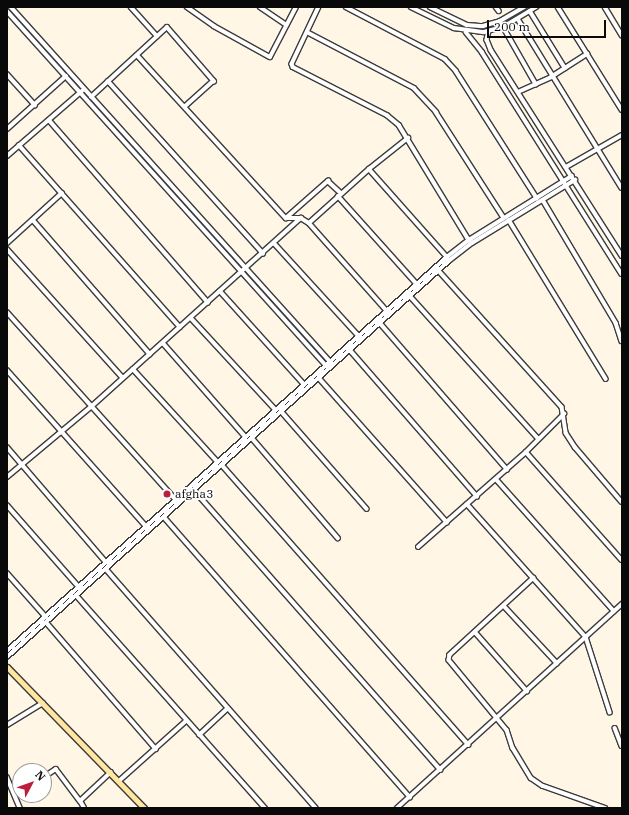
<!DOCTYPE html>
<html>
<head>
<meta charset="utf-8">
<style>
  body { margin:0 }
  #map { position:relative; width:629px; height:815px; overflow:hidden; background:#fff6e6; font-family:"IBM Plex Serif",serif }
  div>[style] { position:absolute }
  .roads { filter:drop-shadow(1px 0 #3c3c3c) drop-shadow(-1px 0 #3c3c3c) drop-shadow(0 1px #3c3c3c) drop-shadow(0 -1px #3c3c3c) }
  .minor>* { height:3.5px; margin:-1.75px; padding:0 1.75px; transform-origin:1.75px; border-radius:1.75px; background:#fff }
  .secondary>* { height:5px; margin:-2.5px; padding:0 2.5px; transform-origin:2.5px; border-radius:2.5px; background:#ffe7a1 }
  .dots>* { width:11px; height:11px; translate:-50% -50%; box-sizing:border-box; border:2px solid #fff; border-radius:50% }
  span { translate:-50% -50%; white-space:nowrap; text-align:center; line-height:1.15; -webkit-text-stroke:4px #fff; paint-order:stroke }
  .poi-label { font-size:12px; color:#090909 }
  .left { translate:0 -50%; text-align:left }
  .frame { position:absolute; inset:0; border:8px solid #090909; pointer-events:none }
  .north { position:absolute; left:12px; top:763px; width:40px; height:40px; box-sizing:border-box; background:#fff; border:1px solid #9d9d9d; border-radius:50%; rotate:49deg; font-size:11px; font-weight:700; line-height:16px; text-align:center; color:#090909 }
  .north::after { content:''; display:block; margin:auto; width:14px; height:18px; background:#bd1d3d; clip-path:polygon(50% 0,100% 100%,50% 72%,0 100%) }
  .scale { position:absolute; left:487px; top:20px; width:119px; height:18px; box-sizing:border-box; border:2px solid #090909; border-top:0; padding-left:5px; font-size:12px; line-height:14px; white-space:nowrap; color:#090909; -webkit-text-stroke:3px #fff; paint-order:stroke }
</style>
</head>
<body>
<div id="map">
  <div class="roads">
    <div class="minor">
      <i style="left:11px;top:7px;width:479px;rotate:48deg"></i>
      <i style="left:131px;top:7px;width:39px;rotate:48deg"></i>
      <i style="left:187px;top:7px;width:33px;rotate:35deg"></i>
      <i style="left:214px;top:26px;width:64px;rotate:29deg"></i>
      <i style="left:270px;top:57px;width:56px;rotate:-62.5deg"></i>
      <i style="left:260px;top:7px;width:32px;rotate:34deg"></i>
      <i style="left:319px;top:7px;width:63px;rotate:115.3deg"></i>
      <i style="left:292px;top:64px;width:3px;rotate:72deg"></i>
      <i style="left:293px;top:67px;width:106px;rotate:27.1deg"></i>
      <i style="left:387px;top:115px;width:16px;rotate:40deg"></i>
      <i style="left:399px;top:125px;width:135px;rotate:58.7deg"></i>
      <i style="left:346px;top:7px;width:112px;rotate:27.7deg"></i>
      <i style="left:445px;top:59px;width:16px;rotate:47deg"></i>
      <i style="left:456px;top:71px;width:151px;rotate:57.5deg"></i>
      <i style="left:411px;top:7px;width:48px;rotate:26deg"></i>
      <i style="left:454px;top:28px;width:30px;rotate:8deg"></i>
      <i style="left:484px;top:32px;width:20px;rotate:-15deg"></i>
      <i style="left:503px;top:27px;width:39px;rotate:-31deg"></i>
      <i style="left:430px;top:7px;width:41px;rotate:25.9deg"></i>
      <i style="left:467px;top:25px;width:16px;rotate:4deg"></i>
      <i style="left:483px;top:26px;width:18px;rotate:-16deg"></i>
      <i style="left:500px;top:21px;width:28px;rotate:-30deg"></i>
      <i style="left:496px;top:7px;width:5px;rotate:53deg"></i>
      <i style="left:558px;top:7px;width:121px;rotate:58.1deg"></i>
      <i style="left:605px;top:7px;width:33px;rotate:59deg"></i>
      <i style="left:7px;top:11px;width:479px;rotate:48deg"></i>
      <i style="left:530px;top:11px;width:67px;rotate:58.4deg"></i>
      <i style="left:518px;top:19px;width:198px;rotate:58.4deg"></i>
      <i style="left:500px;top:21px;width:73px;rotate:60.3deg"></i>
      <i style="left:489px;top:31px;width:9px;rotate:103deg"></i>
      <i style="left:487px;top:40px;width:11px;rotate:68deg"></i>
      <i style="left:491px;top:50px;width:244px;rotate:57.5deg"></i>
      <i style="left:307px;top:32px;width:121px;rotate:27.6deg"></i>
      <i style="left:414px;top:88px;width:33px;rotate:47deg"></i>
      <i style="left:436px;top:112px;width:126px;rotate:57.3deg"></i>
      <i style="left:466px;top:32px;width:26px;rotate:51deg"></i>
      <i style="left:482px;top:52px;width:262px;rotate:57.8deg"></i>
      <i style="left:137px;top:55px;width:221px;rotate:47.6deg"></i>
      <i style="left:286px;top:218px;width:15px"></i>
      <i style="left:7px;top:74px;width:42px;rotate:47.9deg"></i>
      <i style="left:108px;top:81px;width:232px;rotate:48deg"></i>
      <i style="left:518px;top:92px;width:36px;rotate:-24deg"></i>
      <i style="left:551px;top:77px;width:43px;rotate:-32.6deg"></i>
      <i style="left:91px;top:97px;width:103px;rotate:-42.6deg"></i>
      <i style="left:167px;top:27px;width:72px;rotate:49deg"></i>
      <i style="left:214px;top:81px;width:38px;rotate:138deg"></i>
      <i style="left:49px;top:120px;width:242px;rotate:48.9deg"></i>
      <i style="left:7px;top:129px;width:79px;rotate:-41.9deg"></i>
      <i style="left:19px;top:145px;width:243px;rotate:48.5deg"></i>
      <i style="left:7px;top:156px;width:99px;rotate:-40.9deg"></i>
      <i style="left:566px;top:167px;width:64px;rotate:-29.7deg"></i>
      <i style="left:369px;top:169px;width:118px;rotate:48.4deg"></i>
      <i style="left:338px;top:196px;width:118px;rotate:48.1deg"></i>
      <i style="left:543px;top:200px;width:143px;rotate:59.3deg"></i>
      <i style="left:616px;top:323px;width:19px;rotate:72deg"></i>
      <i style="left:287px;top:217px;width:55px;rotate:-41.3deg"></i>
      <i style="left:328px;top:181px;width:18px;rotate:43deg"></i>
      <i style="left:33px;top:220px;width:178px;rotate:48.9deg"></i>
      <i style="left:509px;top:220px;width:186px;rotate:58.6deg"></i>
      <i style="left:309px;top:223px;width:118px;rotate:48.4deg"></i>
      <i style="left:7px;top:243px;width:74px;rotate:-42.3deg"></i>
      <i style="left:274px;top:243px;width:126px;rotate:47.6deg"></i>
      <i style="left:7px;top:249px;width:173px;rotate:48deg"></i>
      <i style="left:439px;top:271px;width:183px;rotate:47.9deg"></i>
      <i style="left:562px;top:407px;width:26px;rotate:81deg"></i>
      <i style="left:566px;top:433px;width:17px;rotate:57deg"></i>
      <i style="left:575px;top:447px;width:72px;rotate:49.5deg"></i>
      <i style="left:220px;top:291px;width:125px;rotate:47.9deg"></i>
      <i style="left:410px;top:296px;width:191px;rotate:48deg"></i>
      <i style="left:7px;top:312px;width:253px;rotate:48deg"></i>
      <i style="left:191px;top:318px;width:125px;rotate:47.3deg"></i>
      <i style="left:380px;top:323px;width:194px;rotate:49deg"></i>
      <i style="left:163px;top:343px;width:125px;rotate:48.6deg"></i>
      <i style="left:350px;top:350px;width:194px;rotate:49deg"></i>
      <i style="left:133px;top:369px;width:126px;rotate:47.6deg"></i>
      <i style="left:7px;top:370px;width:209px;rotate:48.3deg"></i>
      <i style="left:319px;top:378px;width:193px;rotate:48.4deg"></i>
      <i style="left:281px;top:411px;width:130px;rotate:48.7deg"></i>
      <i style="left:252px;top:438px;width:132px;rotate:49.3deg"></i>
      <i style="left:7px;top:447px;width:152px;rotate:49.3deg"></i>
      <i style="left:526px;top:452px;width:144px;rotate:48.4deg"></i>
      <i style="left:222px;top:465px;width:373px;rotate:48.6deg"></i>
      <i style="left:7px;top:477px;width:111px;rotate:-39.9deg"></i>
      <i style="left:92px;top:406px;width:281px;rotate:-42deg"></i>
      <i style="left:301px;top:218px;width:9px;rotate:32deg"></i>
      <i style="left:309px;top:223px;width:81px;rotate:-42deg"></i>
      <i style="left:369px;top:169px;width:50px;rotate:-38.5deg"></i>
      <i style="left:496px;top:479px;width:177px;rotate:48.2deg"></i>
      <i style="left:194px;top:490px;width:373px;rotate:48.6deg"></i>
      <i style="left:467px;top:504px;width:178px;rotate:48.2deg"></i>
      <i style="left:586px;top:637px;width:79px;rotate:72.3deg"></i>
      <i style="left:7px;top:505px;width:109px;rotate:48.7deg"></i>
      <i style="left:164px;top:517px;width:373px;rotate:48.7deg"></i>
      <i style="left:418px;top:547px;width:144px;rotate:-41.3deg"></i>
      <i style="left:526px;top:452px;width:54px;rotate:-45deg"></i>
      <i style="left:106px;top:569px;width:318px;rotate:48.7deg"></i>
      <i style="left:7px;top:573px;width:59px;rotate:48.4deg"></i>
      <i style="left:534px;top:578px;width:114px;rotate:137.5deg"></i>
      <i style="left:450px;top:655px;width:5px;rotate:101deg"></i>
      <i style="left:449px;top:660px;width:91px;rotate:50.4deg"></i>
      <i style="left:507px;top:730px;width:19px;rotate:72deg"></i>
      <i style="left:513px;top:748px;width:35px;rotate:59deg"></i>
      <i style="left:531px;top:778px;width:14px;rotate:34deg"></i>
      <i style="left:543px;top:786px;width:66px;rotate:19.5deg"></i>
      <i style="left:76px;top:595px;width:285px;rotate:48.4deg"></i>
      <i style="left:504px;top:606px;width:78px;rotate:47.1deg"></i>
      <i style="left:46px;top:622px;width:168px;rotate:49.1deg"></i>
      <i style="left:475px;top:632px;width:79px;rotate:48.6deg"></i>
      <i style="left:7px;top:651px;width:591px;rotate:-41.84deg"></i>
      <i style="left:447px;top:257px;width:28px;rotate:-38deg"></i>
      <i style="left:469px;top:240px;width:121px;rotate:-31.9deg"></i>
      <i style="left:7px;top:657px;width:595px;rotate:-41.87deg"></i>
      <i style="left:450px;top:260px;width:28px;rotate:-38deg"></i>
      <i style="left:472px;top:243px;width:121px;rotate:-31.5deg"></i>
      <i style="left:7px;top:725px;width:42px;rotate:-31.4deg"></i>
      <i style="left:615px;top:728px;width:19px;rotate:69deg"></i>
      <i style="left:199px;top:735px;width:38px;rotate:-43deg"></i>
      <i style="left:7px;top:777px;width:34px;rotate:67deg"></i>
      <i style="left:44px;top:777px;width:14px;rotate:-34deg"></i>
      <i style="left:56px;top:769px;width:40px;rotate:53deg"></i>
      <i style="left:119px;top:781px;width:90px;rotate:-41.8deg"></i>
      <i style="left:84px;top:808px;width:8px;rotate:-120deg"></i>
      <i style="left:80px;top:801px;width:42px;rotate:-43.1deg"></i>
      <i style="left:397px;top:808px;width:304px;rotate:-42.2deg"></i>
    </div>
    <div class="secondary">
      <i style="left:7px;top:667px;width:197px;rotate:45.8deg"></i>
    </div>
  </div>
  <div class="dots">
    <i style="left:167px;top:494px;background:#bd1d3d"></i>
  </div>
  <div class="poi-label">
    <span class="left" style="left:175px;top:494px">afgha3</span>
  </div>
  <div class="frame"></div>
  <div class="north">N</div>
  <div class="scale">200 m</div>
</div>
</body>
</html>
